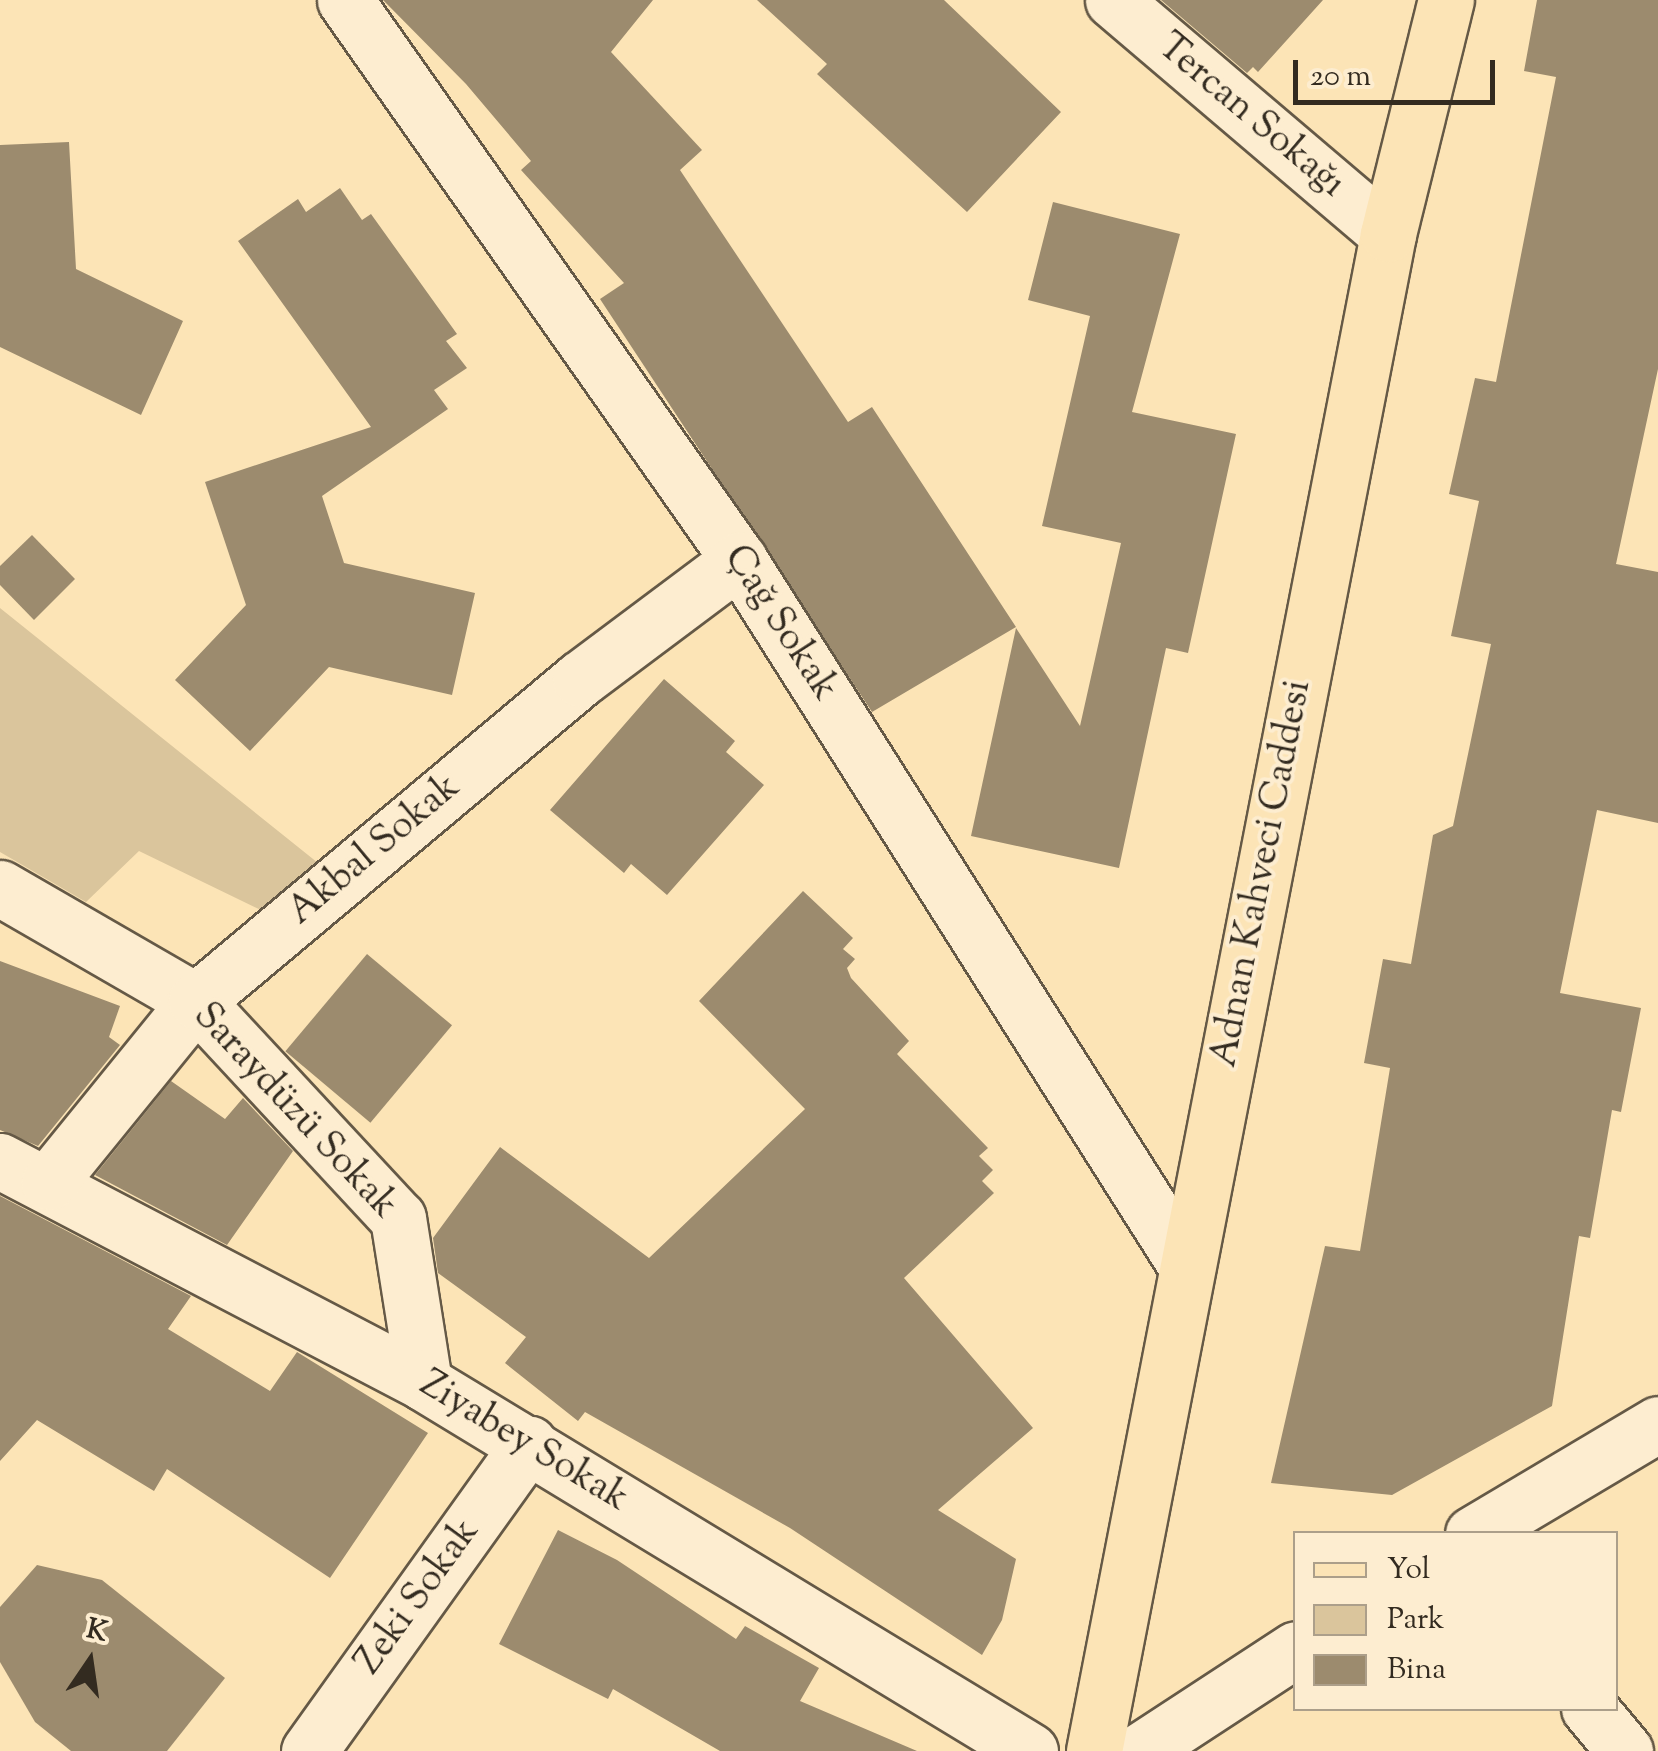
<!DOCTYPE html>
<html>
<head>
<meta charset="utf-8">
<style>
  body { margin:0 }
  #map { position:relative; width:1658px; height:1751px; overflow:hidden; background:#fce4b6; font-family:"Sorts Mill Goudy",serif }
  div>[style] { position:absolute }
  .green>* { inset:0; background:#dac59c }
  .building>* { inset:0; background:#9c8b6e; transform-origin:0 0 }
  .roads { filter:drop-shadow(2px 0 #655946) drop-shadow(-2px 0 #655946) drop-shadow(0 2px #655946) drop-shadow(0 -2px #655946) }
  .minor>* { height:55px; margin:-27.5px; padding:0 27.5px; transform-origin:27.5px; border-radius:27.5px; background:#fdedd0 }
  .major>* { height:55px; margin:-27.5px; padding:0 27.5px; transform-origin:27.5px; border-radius:27.5px; background:#fce4b6 }
  span { translate:-50% -50%; white-space:nowrap; text-align:center; line-height:1.15; -webkit-text-stroke:8px #fdedd0; paint-order:stroke }
  .street-label { font-size:38px; color:#332b20 }
  .legend { position:absolute; left:1293px; top:1531px; width:325px; height:180px; box-sizing:border-box; background:#fdedd0; border:2px solid #ac9f8a; margin:0; padding:12px 18px; list-style:none; font-size:30px; color:#332b20 }
  .legend li { display:flex; align-items:center; gap:20px; height:50px }
  .legend b { width:50px; border:2px solid #ac9f8a }
  .north { position:absolute; left:40px; top:1611px; width:100px; height:100px; -webkit-text-stroke:8px #fdedd0; paint-order:stroke; rotate:13deg; font-size:28px; font-weight:700; line-height:40px; text-align:center; color:#332b20 }
  .north::after { content:''; display:block; margin:auto; width:35px; height:45px; background:#332b20; clip-path:polygon(50% 0,100% 100%,50% 72%,0 100%) }
  .scale { position:absolute; left:1293px; top:60px; width:202px; height:45px; box-sizing:border-box; border:5px solid #332b20; border-top:0; padding-left:12px; font-size:30px; line-height:35px; white-space:nowrap; color:#332b20; -webkit-text-stroke:8px #fdedd0; paint-order:stroke }
</style>
</head>
<body>
<div id="map">
  <div class="green">
    <i style="clip-path:polygon(0 608px,328px 871px,267px 913px,139px 851px,86px 902px,0 852px)"></i>
  </div>
  <div class="building">
    <i style="clip-path:polygon(383px 0,653px 0,611px 52px,702px 150px,680px 170px,848px 422px,872px 407px,1016px 627px,872px 712px,600px 299px,624px 283px,521px 170px,531px 161px,466px 84px)"></i>
    <i style="clip-path:polygon(757px 0,944px 0,1061px 112px,967px 212px,817px 74px,827px 64px)"></i>
    <i style="clip-path:polygon(1161px 0,1323px 0,1258px 72px,1253px 67px,1247px 73px)"></i>
    <i style="clip-path:polygon(1537px 0,1658px 0,1658px 369px,1616px 564px,1658px 572px,1658px 823px,1597px 810px,1560px 993px,1641px 1008px,1621px 1112px,1612px 1110px,1590px 1238px,1579px 1236px,1552px 1406px,1392px 1495px,1271px 1483px,1325px 1246px,1360px 1251px,1390px 1068px,1364px 1063px,1383px 959px,1411px 964px,1433px 835px,1453px 826px,1491px 644px,1451px 636px,1479px 501px,1449px 494px,1475px 378px,1496px 382px,1556px 77px,1524px 71px)"></i>
    <i style="clip-path:polygon(69px 142px,76px 269px,183px 321px,141px 415px,0 347px,0 145px)"></i>
    <i style="clip-path:polygon(340px 188px,362px 220px,371px 214px,457px 334px,446px 341px,467px 368px,434px 390px,448px 409px,322px 496px,344px 563px,475px 593px,452px 695px,329px 667px,250px 751px,175px 680px,246px 605px,205px 482px,371px 427px,238px 241px,298px 199px,306px 212px)"></i>
    <i style="clip-path:polygon(1053px 202px,1180px 234px,1132px 412px,1236px 434px,1188px 653px,1166px 648px,1119px 868px,971px 836px,1016px 628px,1080px 726px,1121px 543px,1042px 526px,1090px 316px,1028px 300px)"></i>
    <i style="clip-path:polygon(32px 535px,75px 579px,34px 620px,0 585px,0 566px)"></i>
    <i style="clip-path:polygon(664px 679px,735px 741px,726px 752px,764px 785px,667px 895px,631px 864px,624px 873px,550px 810px)"></i>
    <i style="clip-path:polygon(803px 891px,853px 938px,843px 949px,855px 959px,847px 968px,851px 978px,909px 1041px,897px 1054px,988px 1148px,979px 1156px,993px 1170px,982px 1181px,994px 1193px,904px 1278px,1033px 1428px,938px 1510px,1016px 1559px,1002px 1620px,982px 1655px,790px 1528px,585px 1412px,578px 1421px,505px 1363px,526px 1337px,438px 1273px,433px 1238px,500px 1147px,649px 1258px,805px 1109px,699px 1001px)"></i>
    <i style="left:367px;top:954px;width:111px;height:127px;rotate:40deg"></i>
    <i style="clip-path:polygon(0 961px,120px 1006px,109px 1037px,120px 1045px,38px 1146px,0 1130px)"></i>
    <i style="clip-path:polygon(171px 1081px,225px 1119px,243px 1098px,293px 1151px,227px 1245px,95px 1175px)"></i>
    <i style="clip-path:polygon(0 1196px,191px 1296px,168px 1329px,270px 1391px,297px 1352px,428px 1433px,330px 1578px,167px 1469px,154px 1491px,37px 1420px,0 1461px)"></i>
    <i style="clip-path:polygon(558px 1530px,617px 1560px,736px 1639px,745px 1626px,819px 1668px,800px 1701px,917px 1751px,720px 1751px,613px 1689px,608px 1699px,499px 1644px)"></i>
    <i style="clip-path:polygon(37px 1565px,102px 1580px,225px 1678px,167px 1751px,71px 1751px,35px 1722px,0 1662px,0 1607px)"></i>
  </div>
  <div class="roads">
    <div class="minor">
      <i style="left:345px;top:0;width:685px;rotate:54.87deg"></i>
      <i style="left:739px;top:560px;width:837px;rotate:57.64deg"></i>
      <i style="left:1113px;top:0;width:361px;rotate:40.4deg"></i>
      <i style="left:0;top:888px;width:226px;rotate:30deg"></i>
      <i style="left:196px;top:1001px;width:296px;rotate:47.1deg"></i>
      <i style="left:398px;top:1218px;width:167px;rotate:81deg"></i>
      <i style="left:0;top:1161px;width:479px;rotate:27.6deg"></i>
      <i style="left:424px;top:1383px;width:709px;rotate:31.27deg"></i>
      <i style="left:49px;top:1182px;width:233px;rotate:-50.9deg"></i>
      <i style="left:196px;top:1001px;width:501px;rotate:-39.98deg"></i>
      <i style="left:580px;top:679px;width:199px;rotate:-36.8deg"></i>
      <i style="left:1473px;top:1534px;width:215px;rotate:-30.7deg"></i>
      <i style="left:1589px;top:1708px;width:56px;rotate:50.1deg"></i>
      <i style="left:309px;top:1751px;width:378px;rotate:-54.4deg"></i>
      <i style="left:1140px;top:1751px;width:186px;rotate:-33.2deg"></i>
    </div>
    <div class="major">
      <i style="left:1094px;top:1751px;width:1545px;rotate:-79.03deg"></i>
      <i style="left:1388px;top:234px;width:241px;rotate:-76.1deg"></i>
    </div>
  </div>
  <div class="street-label">
    <span style="left:1250px;top:117px;rotate:40deg">Tercan Sokağı</span>
    <span style="left:779px;top:624px;rotate:57deg">Çağ Sokak</span>
    <span style="left:375px;top:851px;rotate:-40deg">Akbal Sokak</span>
    <span style="left:1263px;top:874px;rotate:-79deg">Adnan Kahveci Caddesi</span>
    <span style="left:294px;top:1112px;rotate:47deg">Saraydüzü Sokak</span>
    <span style="left:523px;top:1443px;rotate:31deg">Ziyabey Sokak</span>
    <span style="left:419px;top:1598px;rotate:-54deg">Zeki Sokak</span>
  </div>
  <ul class="legend">
  <li><b style="height:12px;background:#fce4b6"></b>Yol</li>
  <li><b style="height:28px;background:#dac59c"></b>Park</li>
  <li><b style="height:28px;background:#9c8b6e"></b>Bina</li>
  </ul>
  <div class="north">K</div>
  <div class="scale">20 m</div>
</div>
</body>
</html>
